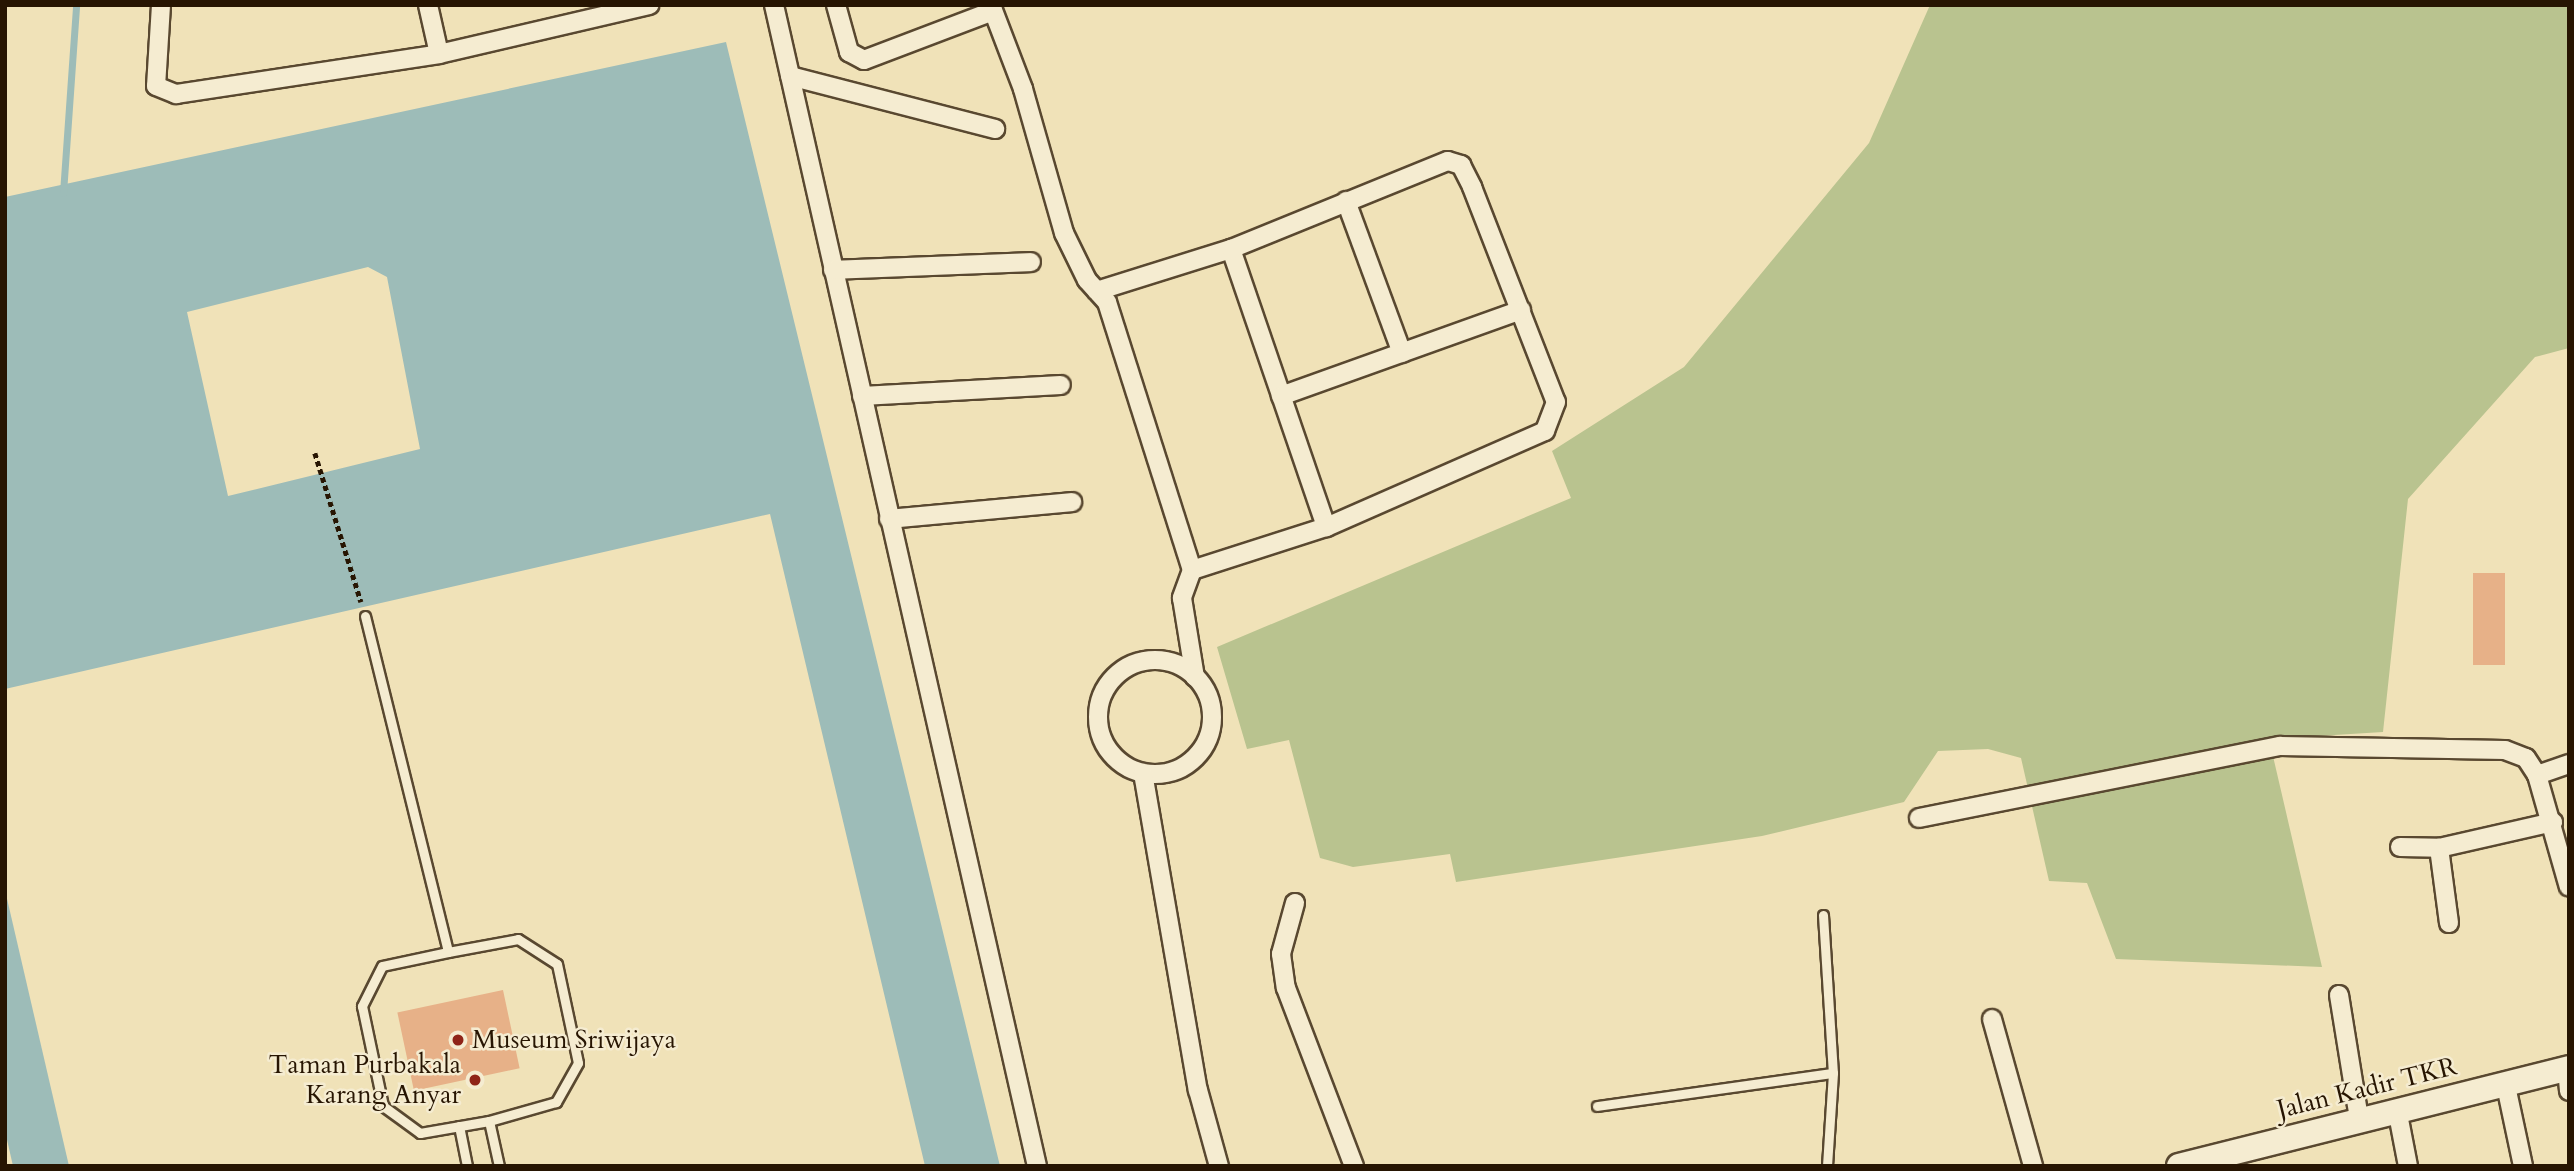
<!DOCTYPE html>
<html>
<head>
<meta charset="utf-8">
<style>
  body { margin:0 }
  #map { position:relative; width:2574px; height:1171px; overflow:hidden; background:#f0e2b8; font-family:Cardo,serif }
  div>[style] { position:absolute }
  .green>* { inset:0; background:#b9c38f }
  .water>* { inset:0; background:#9dbcb8 }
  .stream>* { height:7px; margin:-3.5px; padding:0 3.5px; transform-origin:3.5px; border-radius:3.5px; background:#9dbcb8 }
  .building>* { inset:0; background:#e7b188; transform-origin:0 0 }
  .path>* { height:4.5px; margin-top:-2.25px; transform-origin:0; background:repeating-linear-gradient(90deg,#271502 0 5px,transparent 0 8.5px) }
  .roads { filter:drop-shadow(2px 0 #594830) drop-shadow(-2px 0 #594830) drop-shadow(0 2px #594830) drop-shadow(0 -2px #594830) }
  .lane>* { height:9px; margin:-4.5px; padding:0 4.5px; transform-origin:4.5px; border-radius:4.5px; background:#f5ecd1 }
  .street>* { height:18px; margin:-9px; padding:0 9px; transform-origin:9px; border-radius:9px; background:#f5ecd1 }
  .street>.ring { margin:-9px; padding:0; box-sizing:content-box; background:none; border:18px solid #f5ecd1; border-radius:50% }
  .secondary>* { height:24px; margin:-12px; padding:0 12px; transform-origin:12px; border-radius:12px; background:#f5ecd1 }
  .dots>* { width:19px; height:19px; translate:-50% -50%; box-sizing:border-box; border:4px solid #f5ecd1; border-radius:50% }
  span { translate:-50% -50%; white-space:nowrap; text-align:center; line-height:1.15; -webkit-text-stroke:5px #f5ecd1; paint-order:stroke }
  .poi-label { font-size:26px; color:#271502 }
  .left { translate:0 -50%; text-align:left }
  .right { translate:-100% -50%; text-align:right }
  .street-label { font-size:26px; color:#271502 }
  .frame { position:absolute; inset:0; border:7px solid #271502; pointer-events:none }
</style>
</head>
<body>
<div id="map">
  <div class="green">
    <i style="clip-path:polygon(1930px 5px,2569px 5px,2569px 348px,2535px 357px,2408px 499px,2383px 732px,2269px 739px,2322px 967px,2116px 959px,2087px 883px,2049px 881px,2021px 758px,1988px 749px,1938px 751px,1904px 802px,1762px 836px,1456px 882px,1450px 854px,1353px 867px,1320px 858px,1289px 740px,1247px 749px,1217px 647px,1571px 498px,1552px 451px,1684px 367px,1869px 143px)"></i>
  </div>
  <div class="water">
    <i style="clip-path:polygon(evenodd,726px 42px,1000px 1166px,925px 1166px,770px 514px,5px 689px,5px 197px,726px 42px,368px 267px,387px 277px,420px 449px,228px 496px,187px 312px,368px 267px)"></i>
    <i style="clip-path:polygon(5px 890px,69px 1166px,13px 1166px,5px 1131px)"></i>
  </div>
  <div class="stream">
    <i style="left:63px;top:193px;width:188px;rotate:-86deg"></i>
  </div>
  <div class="building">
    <i style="left:2473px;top:573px;width:32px;height:92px"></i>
    <i style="left:503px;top:990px;width:80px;height:108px;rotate:78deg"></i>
  </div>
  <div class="path">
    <i style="left:315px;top:453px;width:156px;rotate:72.8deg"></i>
  </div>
  <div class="roads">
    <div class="lane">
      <i style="left:365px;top:616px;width:346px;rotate:76.1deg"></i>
      <i style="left:448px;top:952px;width:67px;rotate:168deg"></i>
      <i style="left:382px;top:966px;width:45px;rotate:116.6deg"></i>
      <i style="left:362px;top:1006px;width:102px;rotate:78.1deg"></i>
      <i style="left:383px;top:1106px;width:46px;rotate:36.1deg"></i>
      <i style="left:420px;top:1133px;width:70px;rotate:-9.9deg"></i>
      <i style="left:489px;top:1121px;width:46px;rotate:77.5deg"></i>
      <i style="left:1823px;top:915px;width:158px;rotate:86.4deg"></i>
      <i style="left:1833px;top:1073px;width:93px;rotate:93.7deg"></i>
      <i style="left:448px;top:952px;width:71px;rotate:-10.5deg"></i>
      <i style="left:518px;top:939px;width:46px;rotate:32.7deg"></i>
      <i style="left:557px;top:964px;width:101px;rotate:78deg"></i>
      <i style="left:578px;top:1063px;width:45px;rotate:119.4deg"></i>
      <i style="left:556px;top:1102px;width:70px;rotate:164.2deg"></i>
      <i style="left:1597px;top:1106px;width:238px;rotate:-8deg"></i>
      <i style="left:459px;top:1126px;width:41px;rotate:78.7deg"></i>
    </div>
    <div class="street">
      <i style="left:161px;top:5px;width:81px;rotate:93.5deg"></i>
      <i style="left:156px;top:86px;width:22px;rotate:22deg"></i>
      <i style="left:176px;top:94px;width:266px;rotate:-8.6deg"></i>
      <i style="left:439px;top:54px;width:216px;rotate:-13.1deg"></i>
      <i style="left:428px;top:5px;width:50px;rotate:77.3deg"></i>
      <i style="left:774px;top:5px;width:1190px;rotate:77.24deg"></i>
      <i style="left:836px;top:5px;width:49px;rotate:74.5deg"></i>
      <i style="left:849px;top:52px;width:17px;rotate:28deg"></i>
      <i style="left:864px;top:60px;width:138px;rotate:-20.8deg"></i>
      <i style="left:991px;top:5px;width:90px;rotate:69.1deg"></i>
      <i style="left:1023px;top:89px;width:150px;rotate:74.1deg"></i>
      <i style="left:1064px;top:233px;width:52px;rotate:63.9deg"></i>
      <i style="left:1087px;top:280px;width:30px;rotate:48deg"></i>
      <i style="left:1107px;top:302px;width:281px;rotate:72.4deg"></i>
      <i style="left:790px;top:76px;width:212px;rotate:14.5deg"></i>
      <i style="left:1346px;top:201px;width:162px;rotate:69.8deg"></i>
      <i style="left:1231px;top:249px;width:294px;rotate:71.1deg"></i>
      <i style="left:833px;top:270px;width:198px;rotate:-2.3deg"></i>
      <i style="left:1097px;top:291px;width:140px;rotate:-17.4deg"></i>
      <i style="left:1231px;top:249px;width:234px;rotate:-22.1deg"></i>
      <i style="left:1448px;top:161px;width:14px;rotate:17deg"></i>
      <i style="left:1461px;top:165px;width:25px;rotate:63deg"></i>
      <i style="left:1472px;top:187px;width:231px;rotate:68.7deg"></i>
      <i style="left:1556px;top:402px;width:31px;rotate:111deg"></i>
      <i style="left:1545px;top:431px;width:239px;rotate:156.3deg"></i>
      <i style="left:1326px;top:527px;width:141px;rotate:162.2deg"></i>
      <i style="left:1192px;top:570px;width:30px;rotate:110deg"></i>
      <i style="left:1182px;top:598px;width:80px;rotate:80.7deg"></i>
      <i style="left:862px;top:396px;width:199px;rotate:-3.2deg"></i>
      <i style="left:1281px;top:396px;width:255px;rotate:-19.7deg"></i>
      <i style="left:889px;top:519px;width:184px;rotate:-5.3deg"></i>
      <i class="ring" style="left:1098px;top:660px;width:96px;height:96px"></i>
      <i style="left:1143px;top:773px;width:322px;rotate:80.2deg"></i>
      <i style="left:1198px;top:1090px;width:79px;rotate:74.6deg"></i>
      <i style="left:2537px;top:775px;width:34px;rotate:-19deg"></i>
      <i style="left:1919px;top:818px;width:368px;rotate:-11.3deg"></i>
      <i style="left:2280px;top:746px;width:225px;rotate:1deg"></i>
      <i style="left:2505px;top:750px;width:22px;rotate:21deg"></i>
      <i style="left:2526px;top:758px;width:20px;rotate:57deg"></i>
      <i style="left:2537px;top:775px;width:116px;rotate:74.1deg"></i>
      <i style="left:2400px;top:847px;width:39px;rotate:1deg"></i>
      <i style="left:1295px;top:903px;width:53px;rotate:105.4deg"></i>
      <i style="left:1281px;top:954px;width:34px;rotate:82deg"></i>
      <i style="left:1286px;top:988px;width:191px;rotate:69.1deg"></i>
      <i style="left:2449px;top:923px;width:76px;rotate:-97.6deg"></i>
      <i style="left:2439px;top:848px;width:117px;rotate:-12.8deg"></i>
      <i style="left:2339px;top:995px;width:126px;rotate:80.8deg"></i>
      <i style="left:1992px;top:1019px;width:153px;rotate:74.4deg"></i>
      <i style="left:2567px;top:1068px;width:23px;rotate:85deg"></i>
      <i style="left:2506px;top:1086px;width:82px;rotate:78deg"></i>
      <i style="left:2397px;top:1109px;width:58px;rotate:79.1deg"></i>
    </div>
    <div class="secondary">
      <i style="left:2179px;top:1166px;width:402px;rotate:-14.1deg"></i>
    </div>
  </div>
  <div class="dots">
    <i style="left:458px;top:1040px;background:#8f2418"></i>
    <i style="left:475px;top:1080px;background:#8f2418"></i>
  </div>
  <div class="poi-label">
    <span class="left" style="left:472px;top:1040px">Museum Sriwijaya</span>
    <span class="right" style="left:461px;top:1080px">Taman Purbakala<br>Karang Anyar</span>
  </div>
  <div class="street-label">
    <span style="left:2367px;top:1088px;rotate:-14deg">Jalan Kadir TKR</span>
  </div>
  <div class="frame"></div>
</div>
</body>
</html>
